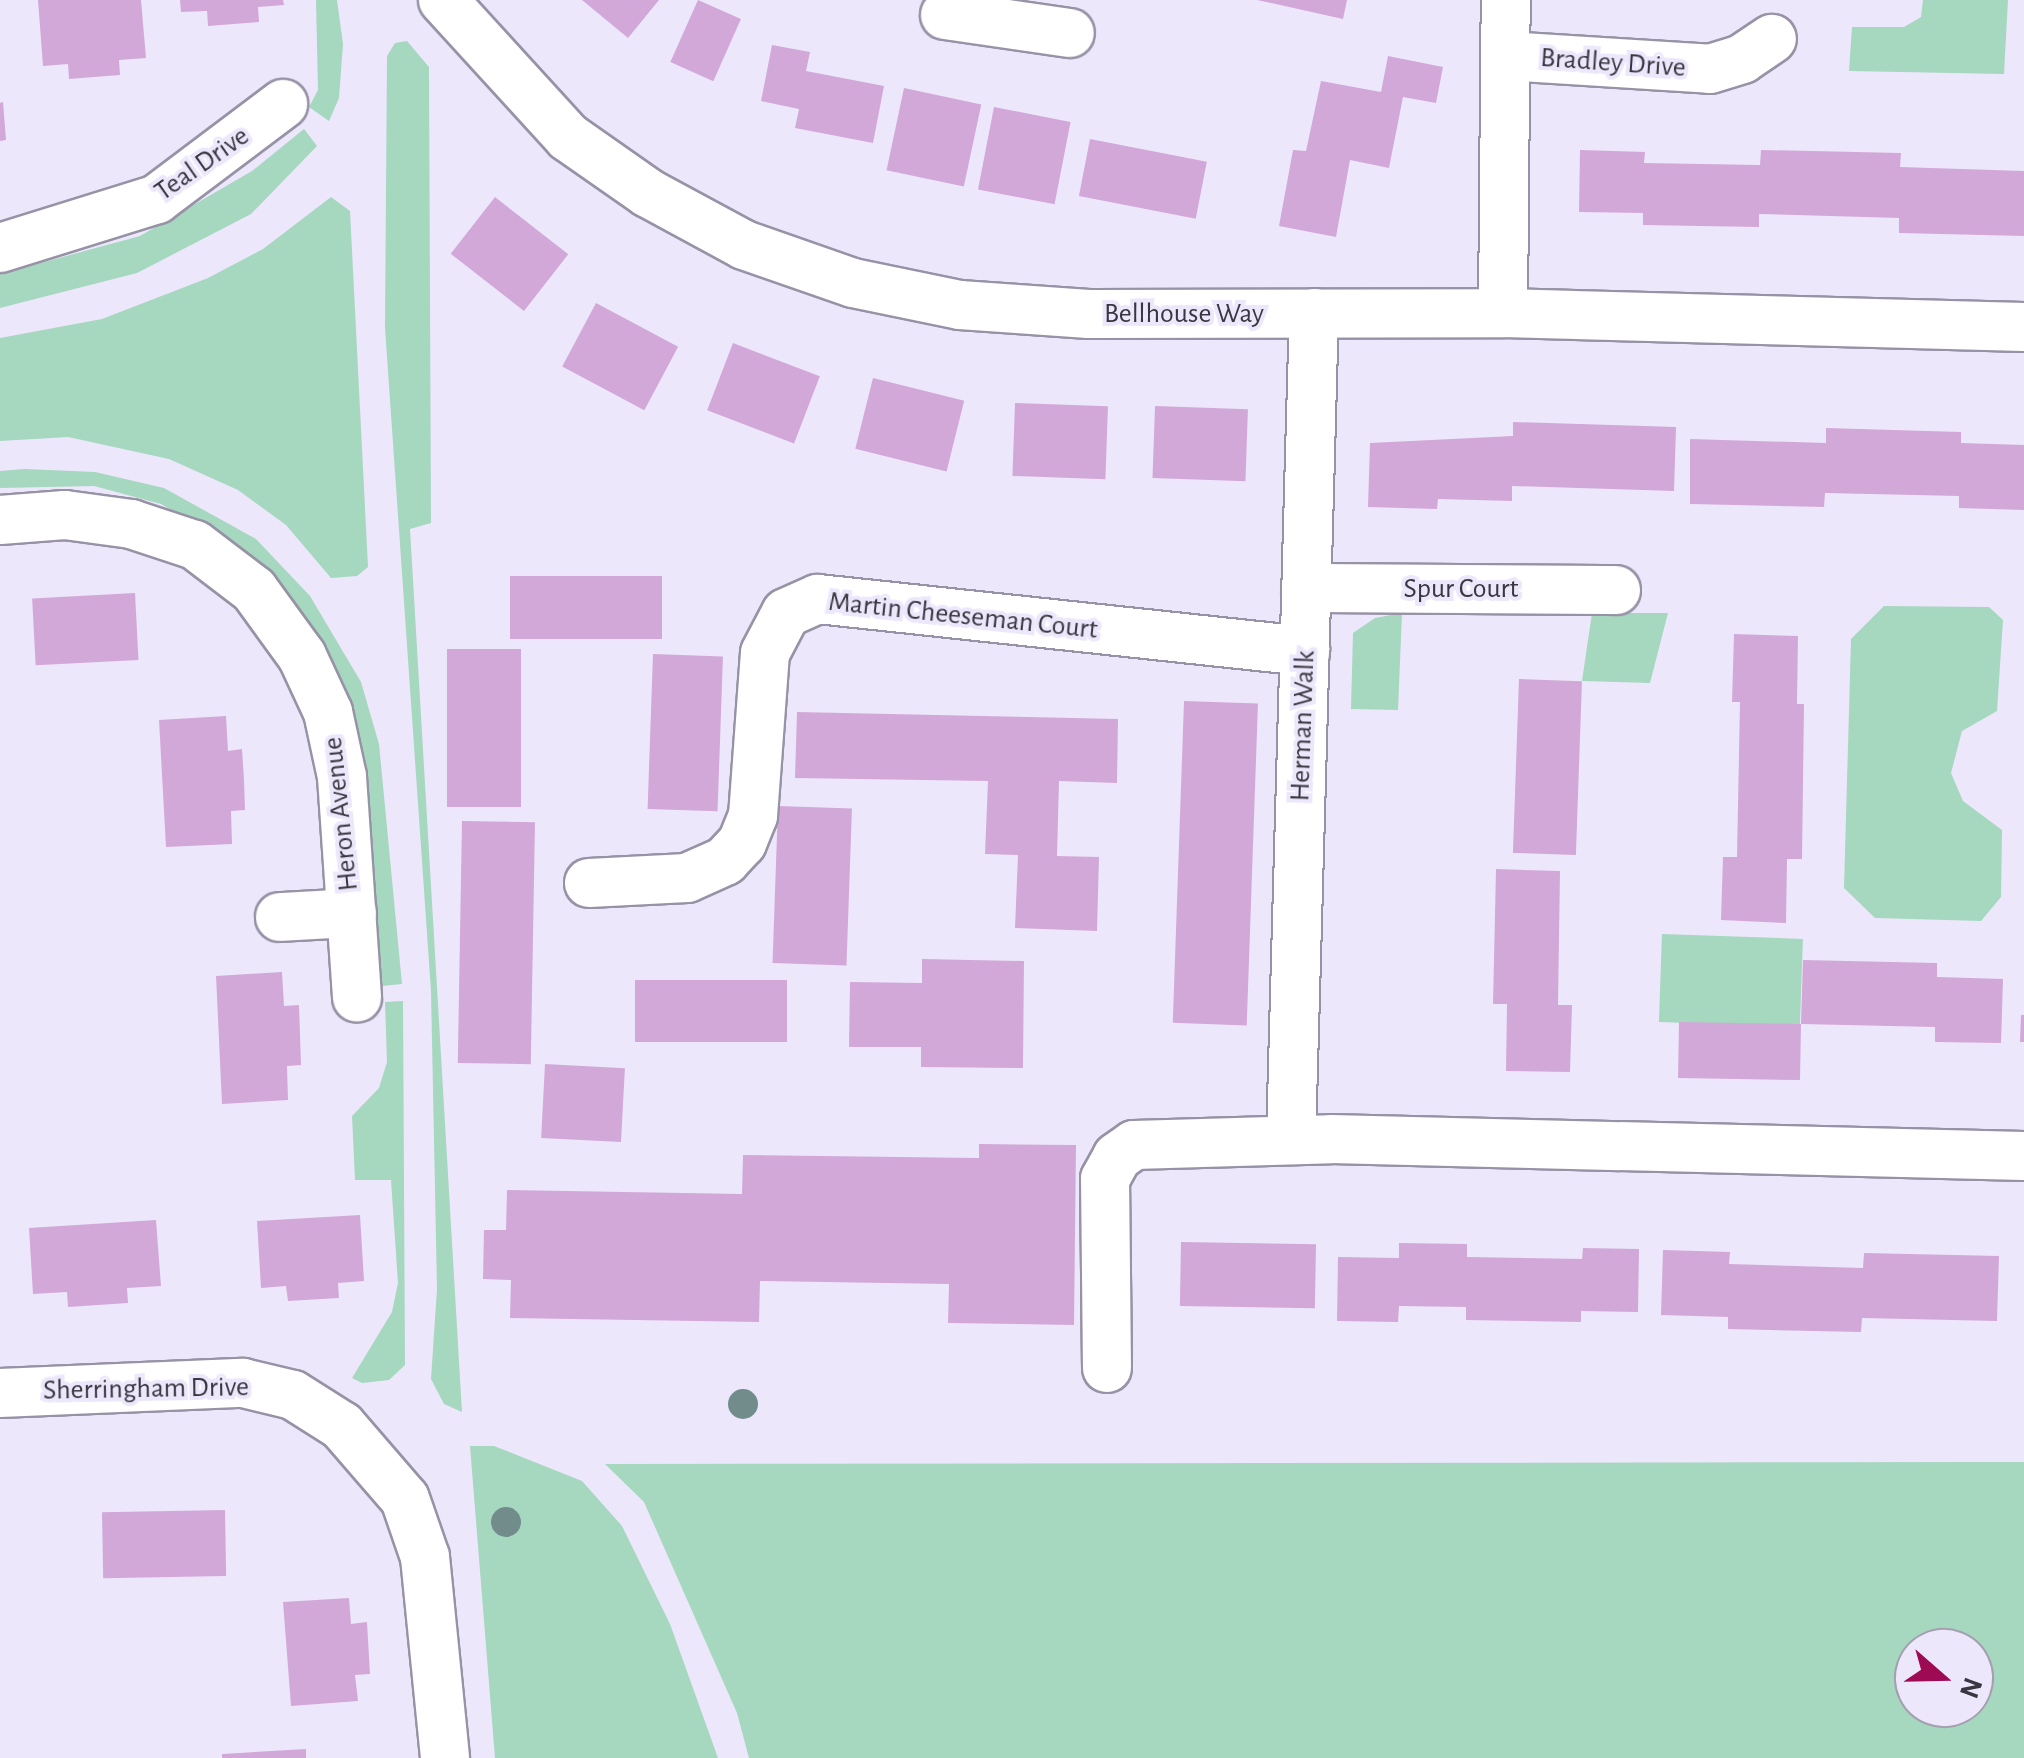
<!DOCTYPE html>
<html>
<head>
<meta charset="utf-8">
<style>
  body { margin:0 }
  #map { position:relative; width:2024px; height:1758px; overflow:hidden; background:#ede7fc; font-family:"Alegreya Sans",sans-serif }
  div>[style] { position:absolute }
  .green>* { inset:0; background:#a6d7bf; transform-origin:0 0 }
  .building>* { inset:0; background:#d2a8d8; transform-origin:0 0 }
  .roads { filter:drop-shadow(2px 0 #9892a6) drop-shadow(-2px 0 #9892a6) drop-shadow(0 2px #9892a6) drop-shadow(0 -2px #9892a6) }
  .minor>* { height:48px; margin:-24px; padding:0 24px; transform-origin:24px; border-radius:24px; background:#fff }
  .trees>* { width:30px; height:30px; margin:-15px; border-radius:50%; background:#718c8b }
  span { translate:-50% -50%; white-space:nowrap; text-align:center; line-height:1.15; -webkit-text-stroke:8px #ede7fc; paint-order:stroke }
  .street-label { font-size:28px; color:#38363e }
  .north { position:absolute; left:1894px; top:1628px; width:100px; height:100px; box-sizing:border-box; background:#ede7fc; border:2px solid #a5a0b0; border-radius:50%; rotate:110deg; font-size:28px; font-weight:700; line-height:40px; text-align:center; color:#38363e }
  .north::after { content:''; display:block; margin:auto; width:35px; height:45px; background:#9e0b54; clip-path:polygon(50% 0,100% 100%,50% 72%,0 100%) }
</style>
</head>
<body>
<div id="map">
  <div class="green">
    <i style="clip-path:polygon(316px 0,337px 0,343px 44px,339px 98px,329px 121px,309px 107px,318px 90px)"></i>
    <i style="clip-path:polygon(1923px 0,2008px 0,2004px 74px,1849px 71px,1852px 27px,1904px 27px,1921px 17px)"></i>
    <i style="clip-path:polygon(407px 41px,429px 67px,431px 523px,410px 529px,462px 1412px,444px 1404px,431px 1379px,437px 1289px,431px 991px,385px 328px,387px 56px,395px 43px)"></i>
    <i style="clip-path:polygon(304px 129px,317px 146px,251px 214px,137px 273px,0 308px,0 274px,140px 236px,252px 171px)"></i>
    <i style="clip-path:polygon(331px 197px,350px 211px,368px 567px,357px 576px,331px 578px,286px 525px,238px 490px,169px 459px,68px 437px,0 441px,0 338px,102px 319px,208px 278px,263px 249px)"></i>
    <i style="clip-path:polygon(25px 469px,95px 472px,164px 488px,256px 539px,310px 596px,361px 682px,379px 744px,402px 984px,382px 986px,361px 763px,313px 633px,286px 594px,248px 555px,161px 504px,94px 486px,0 488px,0 471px)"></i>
    <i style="clip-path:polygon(1884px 606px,1989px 607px,2003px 620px,1997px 711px,1962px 731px,1951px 773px,1963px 801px,2002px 830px,2001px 897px,1981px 921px,1875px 918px,1844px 888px,1851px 639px)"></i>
    <i style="clip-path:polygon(1402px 613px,1398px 710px,1351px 709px,1353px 633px,1375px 618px)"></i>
    <i style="clip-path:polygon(1592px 613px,1668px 613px,1650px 683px,1582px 681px)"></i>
    <i style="left:1662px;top:934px;width:141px;height:88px;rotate:2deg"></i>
    <i style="clip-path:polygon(403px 1001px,405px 1365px,389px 1380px,362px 1383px,352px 1378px,392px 1312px,398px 1283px,391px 1180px,355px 1180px,352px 1116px,379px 1088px,387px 1062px,385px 1002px)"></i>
    <i style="clip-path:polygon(470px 1446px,494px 1446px,582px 1481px,622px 1526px,670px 1624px,718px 1758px,495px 1758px)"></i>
    <i style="clip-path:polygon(evenodd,2024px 1462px,2024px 1758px,749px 1758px,737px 1713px,644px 1502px,605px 1464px,2024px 1462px,1914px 1648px,1974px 1648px,1974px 1708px,1914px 1708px,1914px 1648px)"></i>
  </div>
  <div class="building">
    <i style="clip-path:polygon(38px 0,141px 0,146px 58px,119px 60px,120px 75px,94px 77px,69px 79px,68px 64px,43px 66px)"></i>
    <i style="clip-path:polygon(180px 0,283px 0,284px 5px,258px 7px,259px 22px,208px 26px,207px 11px,181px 12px)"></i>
    <i style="clip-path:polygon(582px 0,659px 0,628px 38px)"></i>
    <i style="left:698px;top:0;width:47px;height:68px;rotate:24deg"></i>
    <i style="clip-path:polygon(1257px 0,1347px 0,1343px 19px)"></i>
    <i style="clip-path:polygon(772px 45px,810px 52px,806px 71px,884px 86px,873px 143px,795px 128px,799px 109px,761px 101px)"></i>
    <i style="clip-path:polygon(1388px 56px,1443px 67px,1436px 103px,1403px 97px,1389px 168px,1350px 160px,1336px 237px,1279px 226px,1293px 150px,1306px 151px,1321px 81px,1381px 92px)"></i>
    <i style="left:904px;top:88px;width:79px;height:84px;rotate:12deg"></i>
    <i style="clip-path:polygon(3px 102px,6px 140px,0 141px,0 103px)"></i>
    <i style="left:994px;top:107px;width:78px;height:84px;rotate:11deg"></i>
    <i style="left:1090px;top:139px;width:119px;height:58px;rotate:11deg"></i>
    <i style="clip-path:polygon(1580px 150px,1645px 152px,1644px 163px,1760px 165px,1761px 150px,1901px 153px,1900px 167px,2024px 171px,2024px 236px,1899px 233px,1899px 218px,1759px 214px,1759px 227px,1643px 225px,1643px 213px,1579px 212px)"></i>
    <i style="left:495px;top:197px;width:93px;height:72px;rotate:38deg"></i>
    <i style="left:596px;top:303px;width:93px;height:72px;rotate:28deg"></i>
    <i style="left:733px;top:343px;width:93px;height:72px;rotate:21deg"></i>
    <i style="left:873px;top:378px;width:94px;height:73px;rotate:14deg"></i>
    <i style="left:1015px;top:403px;width:93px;height:73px;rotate:2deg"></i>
    <i style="left:1155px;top:406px;width:93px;height:72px;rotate:2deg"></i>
    <i style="clip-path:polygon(1513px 422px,1676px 427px,1674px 491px,1512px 486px,1512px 501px,1438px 499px,1437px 509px,1368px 507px,1370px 443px,1513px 436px)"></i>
    <i style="clip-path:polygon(1826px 428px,1961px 432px,1961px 443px,2024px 445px,2024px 510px,1959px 508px,1959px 496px,1825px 493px,1824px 507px,1690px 504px,1690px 439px,1826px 443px)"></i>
    <i style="left:510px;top:576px;width:152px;height:63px"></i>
    <i style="left:135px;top:593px;width:67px;height:103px;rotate:87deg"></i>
    <i style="clip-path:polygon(1734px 634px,1798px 636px,1797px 704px,1804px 704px,1802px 859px,1787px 859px,1786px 923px,1721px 920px,1723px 857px,1737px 857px,1740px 702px,1732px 702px)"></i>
    <i style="left:447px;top:649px;width:74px;height:158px"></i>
    <i style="left:653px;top:654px;width:70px;height:155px;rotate:2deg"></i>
    <i style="left:1519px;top:679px;width:63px;height:174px;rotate:2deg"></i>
    <i style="left:1184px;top:701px;width:74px;height:322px;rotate:2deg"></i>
    <i style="clip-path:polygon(797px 712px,1118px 719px,1117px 783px,1059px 781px,1057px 856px,1099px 857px,1097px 931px,1015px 928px,1018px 855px,985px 854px,988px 781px,795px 778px)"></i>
    <i style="clip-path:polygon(226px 716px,228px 751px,242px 749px,244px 780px,245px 810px,231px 811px,232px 844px,166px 847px,159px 720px)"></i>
    <i style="left:778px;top:806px;width:74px;height:157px;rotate:2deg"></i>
    <i style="left:462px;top:821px;width:73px;height:242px;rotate:1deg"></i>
    <i style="clip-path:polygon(1496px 869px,1560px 871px,1558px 1005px,1572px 1005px,1570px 1072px,1506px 1071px,1507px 1004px,1493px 1004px)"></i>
    <i style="clip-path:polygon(922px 959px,1024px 961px,1023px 1068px,921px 1067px,921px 1047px,849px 1047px,850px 982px,922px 983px)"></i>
    <i style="clip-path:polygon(1803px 960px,1937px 963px,1937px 977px,2003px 979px,2001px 1043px,1935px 1042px,1935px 1027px,1801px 1024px,1800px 1080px,1678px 1078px,1679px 1022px,1801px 1024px)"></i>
    <i style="clip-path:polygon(282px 972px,284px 1006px,299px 1005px,301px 1065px,287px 1066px,288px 1100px,222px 1104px,216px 976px)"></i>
    <i style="left:635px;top:980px;width:152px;height:62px"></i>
    <i style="clip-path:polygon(2021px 1015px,2024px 1015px,2024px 1042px,2020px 1042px)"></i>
    <i style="left:545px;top:1064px;width:80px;height:74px;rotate:3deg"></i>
    <i style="clip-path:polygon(979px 1144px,1076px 1145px,1074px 1325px,948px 1323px,949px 1284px,760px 1281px,759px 1322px,510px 1318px,511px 1280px,483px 1279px,484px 1230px,506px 1230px,507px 1190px,742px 1194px,743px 1155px,979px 1158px)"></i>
    <i style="clip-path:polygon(360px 1215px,364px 1281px,338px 1283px,339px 1298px,288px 1301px,286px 1286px,261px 1288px,257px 1221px)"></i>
    <i style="clip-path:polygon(156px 1220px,161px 1286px,127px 1288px,128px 1303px,68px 1307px,67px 1292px,33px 1294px,29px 1228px)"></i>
    <i style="left:1181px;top:1242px;width:135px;height:64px;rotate:1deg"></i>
    <i style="clip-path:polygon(1399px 1243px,1467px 1244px,1467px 1257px,1582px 1259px,1583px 1248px,1639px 1249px,1638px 1312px,1581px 1311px,1581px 1322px,1466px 1320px,1466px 1307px,1399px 1306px,1398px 1322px,1337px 1321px,1338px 1257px,1399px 1258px)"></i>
    <i style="clip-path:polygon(1663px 1250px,1730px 1252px,1729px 1264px,1863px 1268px,1864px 1253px,1999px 1256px,1997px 1321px,1862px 1318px,1861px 1332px,1728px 1329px,1728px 1317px,1661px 1315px)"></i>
    <i style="left:225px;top:1510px;width:66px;height:123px;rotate:89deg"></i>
    <i style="clip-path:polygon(349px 1598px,351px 1624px,367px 1622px,370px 1674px,355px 1675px,358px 1701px,291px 1706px,283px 1602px)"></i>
    <i style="clip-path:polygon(306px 1749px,306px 1758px,222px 1758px,222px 1754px)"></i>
  </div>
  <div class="roads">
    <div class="minor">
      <i style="left:443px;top:0;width:185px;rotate:47.6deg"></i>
      <i style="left:568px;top:137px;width:98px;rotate:35deg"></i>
      <i style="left:648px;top:193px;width:109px;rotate:28.4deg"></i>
      <i style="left:744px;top:245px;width:115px;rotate:19.2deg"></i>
      <i style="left:853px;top:283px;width:109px;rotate:11.6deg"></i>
      <i style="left:960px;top:305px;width:129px;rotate:4deg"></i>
      <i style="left:1089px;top:314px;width:414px;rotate:-0.1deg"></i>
      <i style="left:1503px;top:313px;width:521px;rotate:1.54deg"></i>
      <i style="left:945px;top:15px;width:126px;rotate:8.2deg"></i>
      <i style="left:1506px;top:56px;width:204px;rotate:3.6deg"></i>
      <i style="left:1710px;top:69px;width:34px;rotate:-17deg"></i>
      <i style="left:1742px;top:59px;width:36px;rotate:-34deg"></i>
      <i style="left:0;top:248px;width:164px;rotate:-17.3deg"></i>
      <i style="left:157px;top:199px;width:158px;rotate:-37deg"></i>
      <i style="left:1503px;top:313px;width:313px;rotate:-89.5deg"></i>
      <i style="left:0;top:520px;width:65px;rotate:-4.4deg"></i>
      <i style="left:65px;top:515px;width:67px;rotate:7.8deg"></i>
      <i style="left:131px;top:524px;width:67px;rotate:18.2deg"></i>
      <i style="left:195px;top:545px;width:74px;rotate:37.3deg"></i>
      <i style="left:254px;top:590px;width:82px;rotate:54deg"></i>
      <i style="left:302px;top:656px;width:62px;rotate:65.1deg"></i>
      <i style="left:328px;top:712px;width:66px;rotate:77.8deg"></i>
      <i style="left:342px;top:777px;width:221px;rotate:86.1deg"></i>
      <i style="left:1306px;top:588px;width:310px;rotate:0.4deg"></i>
      <i style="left:589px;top:883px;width:98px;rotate:-2.9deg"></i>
      <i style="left:687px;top:878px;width:42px;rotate:-24.1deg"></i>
      <i style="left:725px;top:861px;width:25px;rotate:-47deg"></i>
      <i style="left:742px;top:843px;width:29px;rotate:-68deg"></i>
      <i style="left:753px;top:816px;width:163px;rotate:-85.8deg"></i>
      <i style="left:765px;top:653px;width:45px;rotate:-62.3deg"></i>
      <i style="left:786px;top:613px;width:35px;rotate:-24deg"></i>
      <i style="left:818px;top:599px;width:490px;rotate:6.1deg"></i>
      <i style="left:280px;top:917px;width:72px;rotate:-3.2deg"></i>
      <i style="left:1291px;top:1139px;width:826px;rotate:-88.41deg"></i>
      <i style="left:1107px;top:1368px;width:189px;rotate:-90.6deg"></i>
      <i style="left:1105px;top:1179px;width:25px;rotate:-61deg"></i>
      <i style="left:1117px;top:1157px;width:21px;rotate:-35deg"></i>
      <i style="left:1134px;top:1145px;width:197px;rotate:-1.7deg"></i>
      <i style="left:1331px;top:1139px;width:693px;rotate:1.41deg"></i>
      <i style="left:0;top:1393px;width:243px;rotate:-2.4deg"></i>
      <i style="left:243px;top:1383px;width:51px;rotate:13.5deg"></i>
      <i style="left:293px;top:1395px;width:58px;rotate:32.3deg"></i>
      <i style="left:342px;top:1426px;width:96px;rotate:49.2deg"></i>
      <i style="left:405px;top:1499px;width:61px;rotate:71deg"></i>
      <i style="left:425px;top:1557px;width:202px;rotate:84.3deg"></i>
    </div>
  </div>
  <div class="trees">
    <i style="left:743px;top:1404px"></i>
    <i style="left:506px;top:1522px"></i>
  </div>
  <div class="street-label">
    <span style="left:1613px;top:63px;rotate:4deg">Bradley Drive</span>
    <span style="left:202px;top:164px;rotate:-35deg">Teal Drive</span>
    <span style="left:1184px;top:314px">Bellhouse Way</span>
    <span style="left:1461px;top:589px">Spur Court</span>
    <span style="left:963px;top:616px;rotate:6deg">Martin Cheeseman Court</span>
    <span style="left:1303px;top:726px;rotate:-88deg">Herman Walk</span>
    <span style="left:341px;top:814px;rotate:-96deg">Heron Avenue</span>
    <span style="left:146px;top:1389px;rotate:-1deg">Sherringham Drive</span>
  </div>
  <div class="north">N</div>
</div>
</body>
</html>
